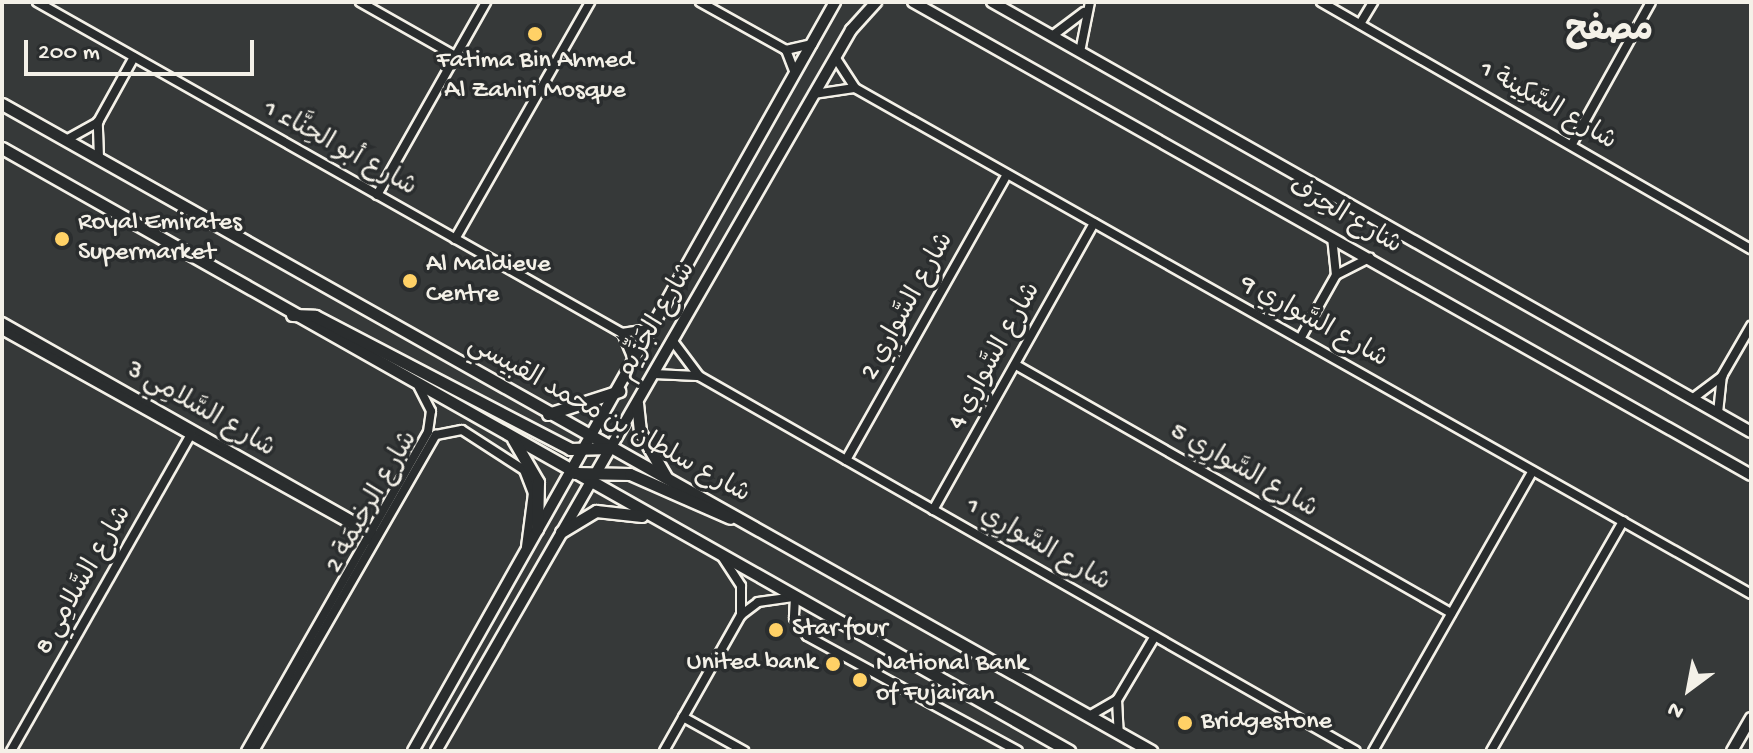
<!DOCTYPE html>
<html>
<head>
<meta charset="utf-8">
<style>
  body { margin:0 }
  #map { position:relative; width:1753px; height:753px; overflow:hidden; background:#363939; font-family:"Gochi Hand","Playpen Sans Arabic",sans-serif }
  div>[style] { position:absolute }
  .roads { filter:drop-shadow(2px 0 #f4f1e8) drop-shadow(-2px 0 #f4f1e8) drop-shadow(0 2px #f4f1e8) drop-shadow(0 -2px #f4f1e8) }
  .minor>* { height:8px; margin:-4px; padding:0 4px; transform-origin:4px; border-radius:4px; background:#2a2d2e }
  .tertiary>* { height:10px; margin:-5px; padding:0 5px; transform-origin:5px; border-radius:5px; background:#2a2d2e }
  .secondary>* { height:11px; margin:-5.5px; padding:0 5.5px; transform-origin:5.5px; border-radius:5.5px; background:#2a2d2e }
  .dots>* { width:22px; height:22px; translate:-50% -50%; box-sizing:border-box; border:4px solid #2a2d2e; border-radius:50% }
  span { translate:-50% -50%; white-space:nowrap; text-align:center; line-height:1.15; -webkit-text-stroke:7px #2a2d2e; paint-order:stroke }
  .poi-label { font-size:26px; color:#f4f1e8 }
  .left { translate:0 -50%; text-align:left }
  .right { translate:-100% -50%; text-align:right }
  .street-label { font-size:26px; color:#f4f1e8 }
  .district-label { font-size:34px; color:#f4f1e8; font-weight:700 }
  .frame { position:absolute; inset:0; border:4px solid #f4f1e8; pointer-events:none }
  .north { position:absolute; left:1649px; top:649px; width:80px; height:80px; -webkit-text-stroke:6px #2a2d2e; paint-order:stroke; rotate:212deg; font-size:22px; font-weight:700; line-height:32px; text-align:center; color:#f4f1e8 }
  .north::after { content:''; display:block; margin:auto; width:28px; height:36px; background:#f4f1e8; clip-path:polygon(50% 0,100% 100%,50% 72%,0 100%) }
  .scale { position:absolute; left:24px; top:40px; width:230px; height:36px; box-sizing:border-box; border:4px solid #f4f1e8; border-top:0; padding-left:10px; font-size:24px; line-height:28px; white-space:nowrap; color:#f4f1e8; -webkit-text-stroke:6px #2a2d2e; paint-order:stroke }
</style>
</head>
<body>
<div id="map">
  <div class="roads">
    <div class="minor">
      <i style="left:37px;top:2px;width:672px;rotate:29.5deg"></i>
      <i style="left:622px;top:333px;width:30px;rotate:67deg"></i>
      <i style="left:360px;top:2px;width:109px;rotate:29.6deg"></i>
      <i style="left:700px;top:2px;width:98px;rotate:29.2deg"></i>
      <i style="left:786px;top:50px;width:25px;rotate:69deg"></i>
      <i style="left:1321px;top:2px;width:496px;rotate:29.9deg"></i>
      <i style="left:1360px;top:24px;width:26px;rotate:-59deg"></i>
      <i style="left:1052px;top:36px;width:40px;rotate:-37deg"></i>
      <i style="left:786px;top:50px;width:27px;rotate:-13deg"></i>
      <i style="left:1080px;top:52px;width:51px;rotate:-78.7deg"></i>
      <i style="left:835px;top:57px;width:37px;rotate:57deg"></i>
      <i style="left:855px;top:88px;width:1029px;rotate:29.45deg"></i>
      <i style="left:814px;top:94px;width:40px;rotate:-8.5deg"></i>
      <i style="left:66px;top:140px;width:37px;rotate:-29deg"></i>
      <i style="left:1572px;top:144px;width:162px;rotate:-60.9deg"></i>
      <i style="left:99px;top:158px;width:36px;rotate:-92deg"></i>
      <i style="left:98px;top:122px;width:74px;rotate:-61deg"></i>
      <i style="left:377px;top:195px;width:222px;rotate:-60.5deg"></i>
      <i style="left:455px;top:239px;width:273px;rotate:-60.3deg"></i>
      <i style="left:1336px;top:275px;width:38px;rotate:-27deg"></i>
      <i style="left:2px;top:322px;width:425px;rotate:29.5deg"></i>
      <i style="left:372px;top:531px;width:10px;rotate:101deg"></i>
      <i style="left:2px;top:330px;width:426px;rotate:29.1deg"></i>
      <i style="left:622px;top:333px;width:31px;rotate:-9deg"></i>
      <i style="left:1300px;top:339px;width:73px;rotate:-60.6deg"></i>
      <i style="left:1336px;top:275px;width:37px;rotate:-96deg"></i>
      <i style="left:672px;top:340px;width:45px;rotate:53.1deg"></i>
      <i style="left:699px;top:376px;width:756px;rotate:29.72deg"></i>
      <i style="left:1016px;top:365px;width:501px;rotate:29.69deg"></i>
      <i style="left:653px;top:374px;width:45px;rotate:2.5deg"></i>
      <i style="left:1692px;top:399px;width:38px;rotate:-37deg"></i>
      <i style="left:1722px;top:376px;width:58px;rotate:-59.9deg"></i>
      <i style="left:1718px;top:413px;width:36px;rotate:-84deg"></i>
      <i style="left:846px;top:460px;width:328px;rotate:-60.6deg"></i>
      <i style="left:933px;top:510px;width:329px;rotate:-60.7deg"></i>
      <i style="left:723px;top:558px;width:33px;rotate:57deg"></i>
      <i style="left:741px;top:586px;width:29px;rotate:90deg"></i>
      <i style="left:1117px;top:700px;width:33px;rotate:87deg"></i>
      <i style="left:1089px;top:716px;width:32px;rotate:-30deg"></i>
      <i style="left:1117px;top:700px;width:74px;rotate:-59.3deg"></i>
      <i style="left:683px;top:717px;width:70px;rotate:29.1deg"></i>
      <i style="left:11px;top:751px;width:365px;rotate:-60.4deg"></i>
      <i style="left:246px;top:751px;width:367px;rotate:-60.3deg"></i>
      <i style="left:428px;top:432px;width:21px;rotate:-82deg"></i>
      <i style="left:431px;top:411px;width:27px;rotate:-117deg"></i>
      <i style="left:254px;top:751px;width:365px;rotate:-60.1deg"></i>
      <i style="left:436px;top:435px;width:26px;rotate:-11deg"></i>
      <i style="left:462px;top:430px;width:74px;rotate:32.8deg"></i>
      <i style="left:524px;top:470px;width:25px;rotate:69deg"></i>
      <i style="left:533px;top:493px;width:54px;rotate:97.4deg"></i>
      <i style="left:664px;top:751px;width:156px;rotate:-60.5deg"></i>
      <i style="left:741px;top:615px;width:21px;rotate:-37deg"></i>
      <i style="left:758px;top:602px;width:37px;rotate:-8deg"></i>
      <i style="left:795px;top:597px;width:21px;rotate:93deg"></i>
      <i style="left:794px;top:618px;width:22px;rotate:54deg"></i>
      <i style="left:807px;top:636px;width:240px;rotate:28.6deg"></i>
      <i style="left:1373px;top:751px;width:322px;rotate:-60.3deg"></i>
      <i style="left:1491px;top:751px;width:265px;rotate:-60.1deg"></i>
    </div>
    <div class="tertiary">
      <i style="left:913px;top:2px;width:962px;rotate:29.44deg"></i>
      <i style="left:992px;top:2px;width:872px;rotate:29.53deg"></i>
      <i style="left:413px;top:751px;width:860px;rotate:-60.6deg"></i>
      <i style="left:436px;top:751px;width:832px;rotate:-60.08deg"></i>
      <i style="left:851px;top:30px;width:38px;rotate:-48deg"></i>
      <i style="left:1732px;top:751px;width:38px;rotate:-60deg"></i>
    </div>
    <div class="secondary">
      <i style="left:2px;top:104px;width:1319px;rotate:29.38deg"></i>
      <i style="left:2px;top:148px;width:1226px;rotate:29.47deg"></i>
      <i style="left:292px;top:315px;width:23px;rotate:2deg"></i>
      <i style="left:315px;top:316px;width:288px;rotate:27.5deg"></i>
      <i style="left:570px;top:449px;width:40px;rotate:-1.4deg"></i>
      <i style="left:637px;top:403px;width:29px;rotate:84deg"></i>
      <i style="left:640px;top:432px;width:52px;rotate:60deg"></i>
      <i style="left:548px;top:414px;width:75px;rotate:-17.9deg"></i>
      <i style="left:513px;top:439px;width:50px;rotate:59.8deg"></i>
      <i style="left:538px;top:482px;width:47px;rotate:91.2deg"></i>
      <i style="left:574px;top:473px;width:56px;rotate:1deg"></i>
      <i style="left:630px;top:474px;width:109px;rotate:23.7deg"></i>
      <i style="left:561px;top:532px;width:41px;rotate:-31deg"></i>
      <i style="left:596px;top:511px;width:46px;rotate:6.2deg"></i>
    </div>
  </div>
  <div class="dots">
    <i style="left:535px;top:34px;background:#ffd166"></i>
    <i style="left:62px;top:239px;background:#ffd166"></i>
    <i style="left:410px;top:281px;background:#ffd166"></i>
    <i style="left:776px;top:630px;background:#ffd166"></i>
    <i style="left:833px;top:664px;background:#ffd166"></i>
    <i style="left:860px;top:680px;background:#ffd166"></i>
    <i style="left:1185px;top:723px;background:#ffd166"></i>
  </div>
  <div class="poi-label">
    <span style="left:535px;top:77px">Fatima Bin Ahmed<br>Al Zahiri Mosque</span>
    <span class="left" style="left:78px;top:239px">Royal Emirates<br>Supermarket</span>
    <span class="left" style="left:426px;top:281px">Al Maldieve<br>Centre</span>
    <span class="left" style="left:792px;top:630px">Star four</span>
    <span class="right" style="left:817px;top:664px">United bank</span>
    <span class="left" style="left:876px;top:680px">National Bank<br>of Fujairah</span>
    <span class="left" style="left:1201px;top:723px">Bridgestone</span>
  </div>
  <div class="street-label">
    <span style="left:1547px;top:107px;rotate:30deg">شارع السَّكِينة 1</span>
    <span style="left:339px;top:150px;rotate:29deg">شارع أبو الحِنَّاء 1</span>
    <span style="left:1344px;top:218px;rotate:30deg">شارع الحِرَف</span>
    <span style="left:909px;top:307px;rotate:-61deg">شارع السَّوارِي 2</span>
    <span style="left:658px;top:322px;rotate:-60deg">شارع الجَزِّيم</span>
    <span style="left:1313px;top:323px;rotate:29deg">شارع السَّوارِي 9</span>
    <span style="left:996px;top:357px;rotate:-61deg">شارع السَّوارِي 4</span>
    <span style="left:200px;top:411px;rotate:30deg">شارع السَّلامِي 3</span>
    <span style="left:608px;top:421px;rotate:29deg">شارع سلطان بن محمد القبيسي</span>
    <span style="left:1243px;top:472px;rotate:30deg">شارع السَّوارِي 5</span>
    <span style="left:373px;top:503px;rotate:-60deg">شارع الرخيمَة 2</span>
    <span style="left:1037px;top:546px;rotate:30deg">شارع السَّوارِي 1</span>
    <span style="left:85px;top:581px;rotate:-60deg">شارع السَّلامِي 8</span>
  </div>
  <div class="district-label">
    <span style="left:1609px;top:34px">مصفح</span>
  </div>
  <div class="frame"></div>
  <div class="north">N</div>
  <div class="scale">200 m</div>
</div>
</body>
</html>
